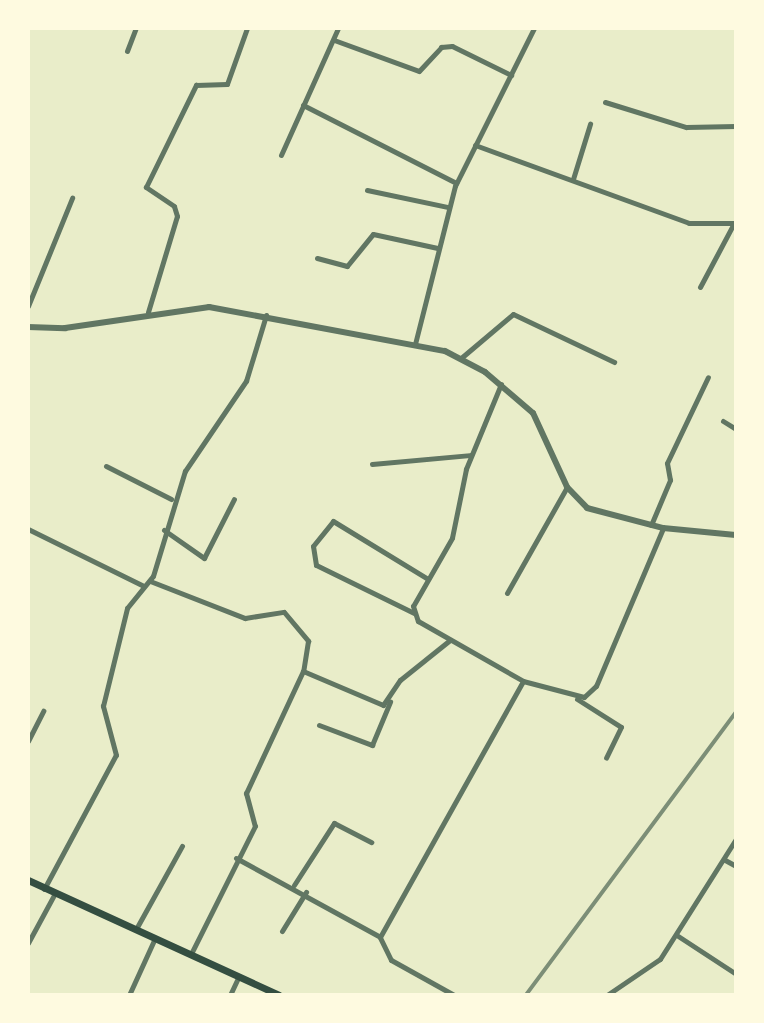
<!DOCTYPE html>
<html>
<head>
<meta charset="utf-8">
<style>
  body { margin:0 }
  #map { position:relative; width:764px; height:1023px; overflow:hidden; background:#e9edc9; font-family:"Exo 2",sans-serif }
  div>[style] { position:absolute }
  .minor>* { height:5px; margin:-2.5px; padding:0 2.5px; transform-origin:2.5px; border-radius:2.5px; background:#617663 }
  .tertiary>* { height:6px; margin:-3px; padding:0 3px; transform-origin:3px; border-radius:3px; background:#617663 }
  .secondary>* { height:7px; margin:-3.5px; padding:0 3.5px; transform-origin:3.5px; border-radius:3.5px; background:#344e41 }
  .rail>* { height:3.5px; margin:-1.75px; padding:0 1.75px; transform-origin:1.75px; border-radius:1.75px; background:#7c8e77 }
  span { translate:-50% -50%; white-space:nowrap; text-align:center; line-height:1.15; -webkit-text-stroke:6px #fefae0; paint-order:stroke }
  .frame { position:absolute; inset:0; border:30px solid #fefae0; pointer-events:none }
</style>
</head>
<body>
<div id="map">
  <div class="minor">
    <i style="left:334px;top:40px;width:90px;rotate:20deg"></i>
    <i style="left:419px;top:71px;width:33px;rotate:-47deg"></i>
    <i style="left:441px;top:47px;width:11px;rotate:-5deg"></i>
    <i style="left:452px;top:46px;width:66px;rotate:26.2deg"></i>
    <i style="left:127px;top:51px;width:25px;rotate:-69deg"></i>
    <i style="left:605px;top:102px;width:85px;rotate:17.2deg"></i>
    <i style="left:686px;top:127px;width:50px;rotate:-1.1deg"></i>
    <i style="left:303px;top:105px;width:172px;rotate:27deg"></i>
    <i style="left:475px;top:145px;width:228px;rotate:20deg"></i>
    <i style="left:689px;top:223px;width:47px"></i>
    <i style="left:281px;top:155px;width:139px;rotate:-65.8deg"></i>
    <i style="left:573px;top:179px;width:58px;rotate:-72.8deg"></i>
    <i style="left:367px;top:190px;width:83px;rotate:11.9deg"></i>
    <i style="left:317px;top:258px;width:31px;rotate:15deg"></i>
    <i style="left:347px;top:266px;width:41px;rotate:-50.9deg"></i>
    <i style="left:373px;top:234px;width:66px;rotate:12.2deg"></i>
    <i style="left:700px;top:287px;width:72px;rotate:-62deg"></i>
    <i style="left:28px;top:306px;width:117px;rotate:-67.8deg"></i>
    <i style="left:148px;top:312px;width:100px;rotate:-73.2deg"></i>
    <i style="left:177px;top:216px;width:10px;rotate:-107deg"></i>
    <i style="left:174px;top:206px;width:34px;rotate:-146deg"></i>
    <i style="left:146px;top:187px;width:114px;rotate:-63.9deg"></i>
    <i style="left:196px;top:85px;width:31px;rotate:-2deg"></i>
    <i style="left:227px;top:84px;width:59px;rotate:-70.3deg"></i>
    <i style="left:415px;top:344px;width:163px;rotate:-75.8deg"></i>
    <i style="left:455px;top:186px;width:177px;rotate:-63.4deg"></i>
    <i style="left:461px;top:358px;width:68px;rotate:-40.2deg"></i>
    <i style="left:513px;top:314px;width:112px;rotate:25.4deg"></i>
    <i style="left:501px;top:384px;width:92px;rotate:112.4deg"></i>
    <i style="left:466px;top:469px;width:70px;rotate:101.5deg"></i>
    <i style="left:452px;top:538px;width:78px;rotate:119.8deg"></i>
    <i style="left:413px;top:606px;width:16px;rotate:72deg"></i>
    <i style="left:418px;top:621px;width:121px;rotate:29.7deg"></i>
    <i style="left:523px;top:681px;width:63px;rotate:14.7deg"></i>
    <i style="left:584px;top:697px;width:16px;rotate:-43deg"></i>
    <i style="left:596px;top:686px;width:172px;rotate:-67deg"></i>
    <i style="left:723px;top:421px;width:15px;rotate:32deg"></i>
    <i style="left:372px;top:464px;width:98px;rotate:-5.2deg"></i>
    <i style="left:106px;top:466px;width:73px;rotate:26.9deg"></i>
    <i style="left:651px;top:525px;width:49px;rotate:-67.1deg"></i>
    <i style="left:670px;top:480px;width:17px;rotate:-100deg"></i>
    <i style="left:667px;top:463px;width:95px;rotate:-64.5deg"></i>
    <i style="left:28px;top:529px;width:129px;rotate:26.2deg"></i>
    <i style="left:164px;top:530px;width:49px;rotate:35deg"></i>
    <i style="left:204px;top:558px;width:66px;rotate:-63deg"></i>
    <i style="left:150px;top:581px;width:102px;rotate:21.3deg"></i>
    <i style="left:245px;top:618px;width:39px;rotate:-9deg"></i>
    <i style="left:284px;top:612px;width:38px;rotate:50deg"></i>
    <i style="left:308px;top:641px;width:30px;rotate:99deg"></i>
    <i style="left:303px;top:671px;width:135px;rotate:115deg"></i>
    <i style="left:246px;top:793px;width:34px;rotate:75deg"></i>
    <i style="left:255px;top:826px;width:143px;rotate:116.6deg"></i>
    <i style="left:507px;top:593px;width:122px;rotate:-60.5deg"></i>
    <i style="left:414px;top:613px;width:109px;rotate:-153.9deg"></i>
    <i style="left:316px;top:565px;width:19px;rotate:-99deg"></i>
    <i style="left:313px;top:546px;width:32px;rotate:-51deg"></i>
    <i style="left:333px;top:521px;width:111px;rotate:31.4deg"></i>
    <i style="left:303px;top:671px;width:87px;rotate:23deg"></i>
    <i style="left:383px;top:705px;width:30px;rotate:-56deg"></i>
    <i style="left:400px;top:680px;width:64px;rotate:-38.7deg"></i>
    <i style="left:577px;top:699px;width:52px;rotate:32.5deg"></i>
    <i style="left:621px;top:727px;width:34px;rotate:116deg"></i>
    <i style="left:319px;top:725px;width:57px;rotate:20.7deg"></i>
    <i style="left:372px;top:745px;width:47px;rotate:-67.3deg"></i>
    <i style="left:28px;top:741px;width:34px;rotate:-63deg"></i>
    <i style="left:236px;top:858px;width:164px;rotate:28.7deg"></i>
    <i style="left:725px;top:860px;width:13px;rotate:29deg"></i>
    <i style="left:294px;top:885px;width:74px;rotate:-57.2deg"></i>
    <i style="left:334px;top:823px;width:42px;rotate:27.2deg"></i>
    <i style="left:44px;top:889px;width:152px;rotate:-61.8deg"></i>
    <i style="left:116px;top:755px;width:51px;rotate:-104.9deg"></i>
    <i style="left:103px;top:706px;width:101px;rotate:-76.2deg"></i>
    <i style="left:127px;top:608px;width:41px;rotate:-50.9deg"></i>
    <i style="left:153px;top:576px;width:110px;rotate:-73.1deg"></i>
    <i style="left:185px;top:471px;width:109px;rotate:-55.9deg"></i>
    <i style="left:246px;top:381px;width:69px;rotate:-73.1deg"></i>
    <i style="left:136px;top:929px;width:95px;rotate:-61deg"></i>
    <i style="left:282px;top:931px;width:46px;rotate:-58.4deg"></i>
    <i style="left:678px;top:936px;width:69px;rotate:33.2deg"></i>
    <i style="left:28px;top:943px;width:57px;rotate:-61.6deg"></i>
    <i style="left:129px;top:995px;width:63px;rotate:-65.5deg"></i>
    <i style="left:230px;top:995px;width:21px;rotate:-65deg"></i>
    <i style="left:454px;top:995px;width:72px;rotate:-150.9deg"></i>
    <i style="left:391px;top:960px;width:25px;rotate:-116deg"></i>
    <i style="left:380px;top:937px;width:293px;rotate:-60.8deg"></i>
    <i style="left:607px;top:995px;width:64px;rotate:-34.2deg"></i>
    <i style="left:660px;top:959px;width:142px;rotate:-57.7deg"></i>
  </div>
  <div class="tertiary">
    <i style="left:28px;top:327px;width:37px;rotate:2deg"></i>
    <i style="left:65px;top:328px;width:146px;rotate:-8.3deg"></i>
    <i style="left:209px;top:307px;width:240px;rotate:10.6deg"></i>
    <i style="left:445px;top:351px;width:45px;rotate:27.7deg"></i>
    <i style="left:485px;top:372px;width:63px;rotate:40.5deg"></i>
    <i style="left:533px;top:413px;width:81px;rotate:65.3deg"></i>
    <i style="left:567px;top:487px;width:29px;rotate:46deg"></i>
    <i style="left:587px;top:508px;width:79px;rotate:14.7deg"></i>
    <i style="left:663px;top:528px;width:73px;rotate:5.5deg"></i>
  </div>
  <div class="secondary">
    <i style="left:28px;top:880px;width:276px;rotate:24.6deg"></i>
  </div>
  <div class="rail">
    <i style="left:526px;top:995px;width:352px;rotate:-53.4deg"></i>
  </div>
  <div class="frame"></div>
</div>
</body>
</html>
